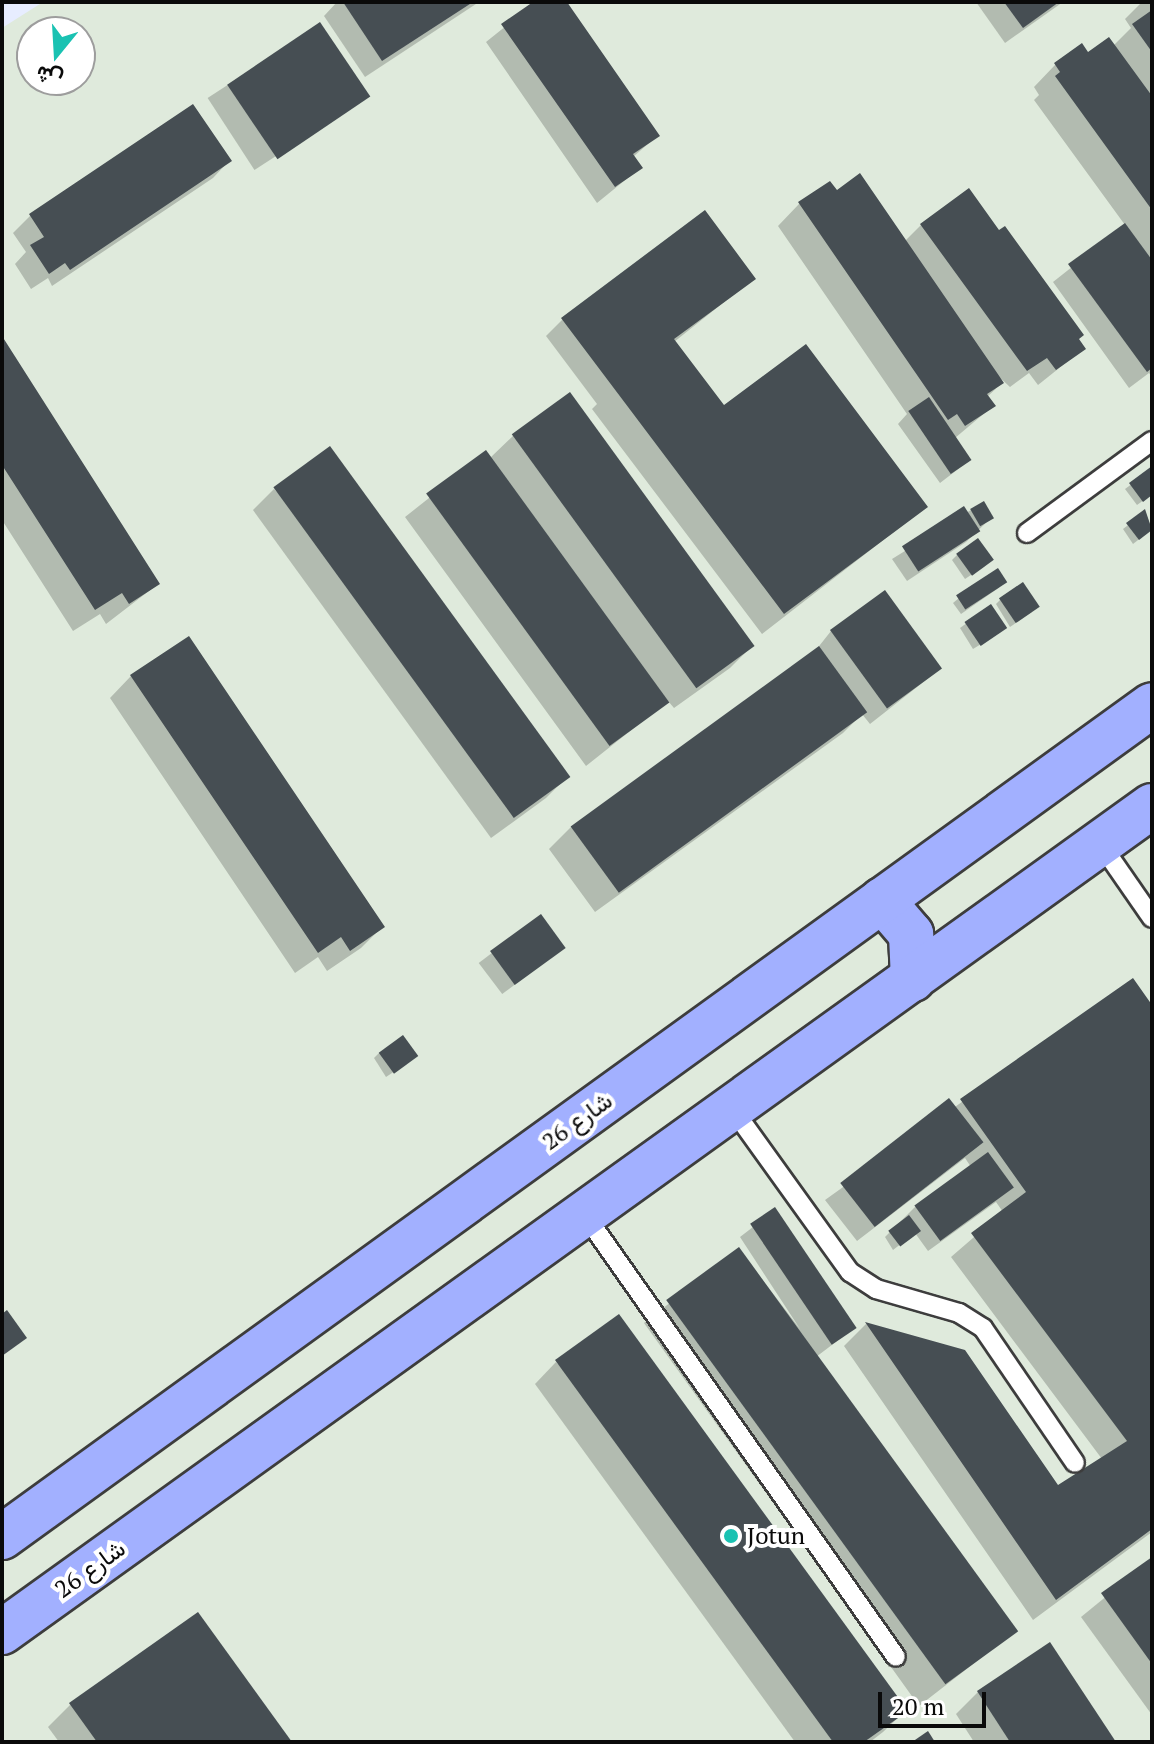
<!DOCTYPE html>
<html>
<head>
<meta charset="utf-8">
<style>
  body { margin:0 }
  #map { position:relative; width:1154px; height:1744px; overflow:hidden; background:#e7edff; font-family:"PT Serif",Vazirmatn,serif }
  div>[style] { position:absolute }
  .industrial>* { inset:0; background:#dfeadc }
  .shadow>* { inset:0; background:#0003; transform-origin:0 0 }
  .building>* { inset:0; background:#464e53; transform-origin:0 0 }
  .roads { filter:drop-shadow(2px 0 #3d3d3d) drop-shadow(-2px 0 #3d3d3d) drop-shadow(0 2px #3d3d3d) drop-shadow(0 -2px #3d3d3d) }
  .lane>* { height:18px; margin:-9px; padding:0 9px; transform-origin:9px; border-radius:9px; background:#fff }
  .secondary>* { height:44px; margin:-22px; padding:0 22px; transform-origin:22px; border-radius:22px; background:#a2b0ff }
  .dots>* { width:22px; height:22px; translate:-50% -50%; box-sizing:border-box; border:4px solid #fff; border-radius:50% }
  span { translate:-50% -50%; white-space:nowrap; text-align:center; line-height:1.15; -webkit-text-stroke:8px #fff; paint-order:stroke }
  .street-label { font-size:24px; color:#0a0a0a }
  .poi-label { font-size:24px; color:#0a0a0a }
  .left { translate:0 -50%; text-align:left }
  .frame { position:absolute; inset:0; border:4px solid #0a0a0a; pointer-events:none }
  .north { position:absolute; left:16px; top:16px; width:80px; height:80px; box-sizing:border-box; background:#fff; border:2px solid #9d9d9d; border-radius:50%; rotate:198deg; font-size:22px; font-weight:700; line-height:32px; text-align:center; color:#0a0a0a }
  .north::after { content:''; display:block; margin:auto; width:28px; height:36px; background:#1ac2b2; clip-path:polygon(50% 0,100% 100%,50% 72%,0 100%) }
  .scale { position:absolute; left:878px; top:1692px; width:108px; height:36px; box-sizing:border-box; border:4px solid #0a0a0a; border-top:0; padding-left:10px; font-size:24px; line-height:28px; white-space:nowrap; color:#0a0a0a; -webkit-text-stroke:6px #fff; paint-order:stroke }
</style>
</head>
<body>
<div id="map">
  <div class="industrial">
    <i style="clip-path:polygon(evenodd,43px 2px,1152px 2px,1152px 1742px,2px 1742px,2px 28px,43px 2px,32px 32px,80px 32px,80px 80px,32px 80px,32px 32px)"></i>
  </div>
  <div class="shadow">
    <i style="clip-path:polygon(337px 2px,479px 2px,365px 77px,324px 16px)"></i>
    <i style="clip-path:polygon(536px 2px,565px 2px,657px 136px,633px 157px,640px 168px,597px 203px,486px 42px)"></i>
    <i style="clip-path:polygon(976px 2px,1063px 2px,1005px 43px)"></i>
    <i style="clip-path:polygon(1142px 2px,1152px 2px,1152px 377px,1149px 373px,1129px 388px,1053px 282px,1125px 225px,1034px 100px,1039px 95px,1034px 87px,1055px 65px,1113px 46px,1131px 28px,1125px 19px)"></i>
    <i style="left:320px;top:25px;width:86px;height:134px;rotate:57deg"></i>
    <i style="clip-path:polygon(229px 161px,213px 178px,52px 286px,48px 278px,31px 289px,15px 264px,26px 252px,13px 233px,30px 216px)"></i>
    <i style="clip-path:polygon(836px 192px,905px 241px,921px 225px,1083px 349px,1038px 385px,1029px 373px,1010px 387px,995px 373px,1002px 383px,987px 397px,993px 406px,955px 438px,970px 460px,940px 483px,898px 424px,907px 414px,778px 226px,799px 204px)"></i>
    <i style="clip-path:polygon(753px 279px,674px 342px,723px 408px,926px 507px,762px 634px,592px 409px,597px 404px,546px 336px,563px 319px)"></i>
    <i style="clip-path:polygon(2px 340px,158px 584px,106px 624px,100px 614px,73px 631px,2px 520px)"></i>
    <i style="clip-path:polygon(514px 435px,752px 646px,730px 668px,674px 708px,668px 701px,586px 766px,405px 517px,486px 453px,490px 458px)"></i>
    <i style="clip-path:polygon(1152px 469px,1152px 494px,1137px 505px,1125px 489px)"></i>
    <i style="clip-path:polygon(274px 489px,568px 776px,546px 798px,491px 838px,253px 510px)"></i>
    <i style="clip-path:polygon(971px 510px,992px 517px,966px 542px,907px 581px,892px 559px)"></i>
    <i style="clip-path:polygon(1145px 512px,1152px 529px,1133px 544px,1123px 529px)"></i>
    <i style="clip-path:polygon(957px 555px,986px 565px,965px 579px,952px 560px)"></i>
    <i style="clip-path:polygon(1000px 587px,961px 614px,953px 603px,959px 598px)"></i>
    <i style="clip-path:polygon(1001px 599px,1032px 612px,1010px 627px,996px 604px)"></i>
    <i style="clip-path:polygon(990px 606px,999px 633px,973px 649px,960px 628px)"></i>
    <i style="clip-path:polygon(831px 631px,940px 669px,870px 724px,862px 714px,843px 733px,595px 912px,549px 849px,571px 827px,816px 650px)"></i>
    <i style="clip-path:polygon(131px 676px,383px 926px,361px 948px,327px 971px,318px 957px,295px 973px,110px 698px)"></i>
    <i style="left:541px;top:916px;width:39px;height:78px;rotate:53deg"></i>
    <i style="clip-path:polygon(1132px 980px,1152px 1009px,1152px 1532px,1033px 1620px,844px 1346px,866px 1324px,964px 1352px,1057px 1488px,1102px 1459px,951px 1257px,1003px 1212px,996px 1202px,928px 1251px,915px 1233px,893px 1250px,885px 1237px,915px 1207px,971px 1167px,965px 1158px,857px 1241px,825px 1200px)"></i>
    <i style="clip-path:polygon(379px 1053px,410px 1061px,386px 1077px,374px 1058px)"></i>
    <i style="clip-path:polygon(775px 1210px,853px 1329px,816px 1357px,1013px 1633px,919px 1706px,644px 1323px,739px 1249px,800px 1329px,740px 1237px)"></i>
    <i style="clip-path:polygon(556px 1362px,905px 1711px,883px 1732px,870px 1742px,795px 1742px,535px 1384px)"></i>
    <i style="clip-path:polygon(1152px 1559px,1152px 1715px,1081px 1617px)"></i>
    <i style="clip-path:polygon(198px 1614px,289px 1742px,59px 1742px,48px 1727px,70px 1705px)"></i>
    <i style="clip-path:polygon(1050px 1645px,1114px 1742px,974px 1742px,956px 1714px,978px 1692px)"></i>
  </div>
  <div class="building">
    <i style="clip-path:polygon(343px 2px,473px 2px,382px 61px)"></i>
    <i style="clip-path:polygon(533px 2px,567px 2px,660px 136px,633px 154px,643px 168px,615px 187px,501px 24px)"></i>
    <i style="clip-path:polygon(1004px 2px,1059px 2px,1023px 28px)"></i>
    <i style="clip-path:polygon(1152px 10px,1152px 52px,1132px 24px)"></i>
    <i style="left:320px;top:22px;width:90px;height:112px;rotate:56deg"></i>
    <i style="clip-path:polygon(1109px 37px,1152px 96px,1152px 210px,1055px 76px,1060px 72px,1054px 63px,1082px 43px,1088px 52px)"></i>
    <i style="clip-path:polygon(193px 104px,232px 161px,70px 270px,65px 263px,49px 274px,30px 245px,44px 237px,29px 214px)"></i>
    <i style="clip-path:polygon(860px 173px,1004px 383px,987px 394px,996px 406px,965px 426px,957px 414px,948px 420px,798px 202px,830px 181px,837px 190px)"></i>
    <i style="clip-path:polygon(969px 188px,999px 230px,1005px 226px,1084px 335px,1079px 339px,1086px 349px,1056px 370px,1047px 358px,1027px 371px,920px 224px)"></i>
    <i style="clip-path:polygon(705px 210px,756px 279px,674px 339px,724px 405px,806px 344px,928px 507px,784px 614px,561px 318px)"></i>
    <i style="clip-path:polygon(1125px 223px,1152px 260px,1152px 368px,1147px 372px,1068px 264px)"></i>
    <i style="clip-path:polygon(2px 336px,160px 584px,129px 604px,122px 593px,95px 610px,2px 465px)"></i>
    <i style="left:570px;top:392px;width:314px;height:72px;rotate:54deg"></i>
    <i style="left:929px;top:397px;width:76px;height:25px;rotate:56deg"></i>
    <i style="left:330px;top:446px;width:409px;height:70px;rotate:54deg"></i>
    <i style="left:486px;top:450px;width:312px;height:74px;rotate:54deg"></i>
    <i style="clip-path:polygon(1152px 466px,1152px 495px,1143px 502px,1129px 483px)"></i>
    <i style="left:984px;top:501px;width:20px;height:16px;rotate:60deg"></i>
    <i style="left:964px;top:506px;width:30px;height:74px;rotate:57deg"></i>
    <i style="clip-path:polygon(1145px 509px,1152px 530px,1139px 540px,1126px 523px)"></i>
    <i style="left:978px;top:538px;width:27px;height:27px;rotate:54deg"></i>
    <i style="left:998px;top:568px;width:17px;height:50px;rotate:57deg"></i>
    <i style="left:1023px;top:582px;width:30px;height:29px;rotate:56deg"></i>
    <i style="left:885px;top:590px;width:97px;height:68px;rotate:54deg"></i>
    <i style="left:991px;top:604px;width:29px;height:32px;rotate:56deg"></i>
    <i style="clip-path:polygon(189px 636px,385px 927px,350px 951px,341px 937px,318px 953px,130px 675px)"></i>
    <i style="left:819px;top:646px;width:82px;height:307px;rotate:54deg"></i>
    <i style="left:541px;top:914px;width:42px;height:63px;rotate:54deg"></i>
    <i style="clip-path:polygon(1133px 978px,1152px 1005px,1152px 1529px,1056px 1600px,865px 1322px,965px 1350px,1058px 1485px,1127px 1441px,971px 1233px,1026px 1192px,960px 1099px)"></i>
    <i style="left:403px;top:1035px;width:26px;height:30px;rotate:54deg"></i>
    <i style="left:949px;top:1098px;width:56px;height:138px;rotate:52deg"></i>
    <i style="left:988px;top:1152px;width:44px;height:91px;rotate:54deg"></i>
    <i style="left:775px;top:1207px;width:146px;height:30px;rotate:56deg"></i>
    <i style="left:909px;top:1215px;width:20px;height:26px;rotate:53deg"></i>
    <i style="left:739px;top:1247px;width:475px;height:90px;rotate:54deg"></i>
    <i style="clip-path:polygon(7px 1310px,27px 1338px,2px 1356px,2px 1314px)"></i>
    <i style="clip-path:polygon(619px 1314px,908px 1711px,864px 1742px,833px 1742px,555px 1360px)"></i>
    <i style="clip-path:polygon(1152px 1557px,1152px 1664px,1101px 1593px)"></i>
    <i style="clip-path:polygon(198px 1612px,292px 1742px,97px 1742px,69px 1703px)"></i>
    <i style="clip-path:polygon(1050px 1642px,1116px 1742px,1010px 1742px,977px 1691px)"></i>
    <i style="clip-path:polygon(928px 1731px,935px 1742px,912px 1742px)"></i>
  </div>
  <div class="roads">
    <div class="lane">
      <i style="left:1027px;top:533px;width:155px;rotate:-36.4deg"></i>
      <i style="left:1100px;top:843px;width:91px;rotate:55.3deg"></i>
      <i style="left:732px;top:1108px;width:202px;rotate:54.3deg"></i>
      <i style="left:850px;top:1272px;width:31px;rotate:33deg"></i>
      <i style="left:876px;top:1289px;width:86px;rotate:16.1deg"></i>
      <i style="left:959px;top:1313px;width:28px;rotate:32deg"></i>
      <i style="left:983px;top:1328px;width:163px;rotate:55.7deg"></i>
      <i style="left:585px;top:1215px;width:540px;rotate:54.87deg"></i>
    </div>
    <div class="secondary">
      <i style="left:882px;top:900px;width:45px;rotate:49.5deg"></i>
      <i style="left:911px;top:934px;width:45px;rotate:87.5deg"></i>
      <i style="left:2px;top:1537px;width:1419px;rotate:-35.88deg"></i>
      <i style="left:2px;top:1632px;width:1416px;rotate:-35.69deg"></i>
    </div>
  </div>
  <div class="dots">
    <i style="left:731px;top:1536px;background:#1ac2b2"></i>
  </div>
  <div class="street-label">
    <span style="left:577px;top:1121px;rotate:-36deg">شارع 26</span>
    <span style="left:90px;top:1569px;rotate:-36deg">شارع 26</span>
  </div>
  <div class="poi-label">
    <span class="left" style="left:747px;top:1536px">Jotun</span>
  </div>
  <div class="frame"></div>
  <div class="north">ش</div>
  <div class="scale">20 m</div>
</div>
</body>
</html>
